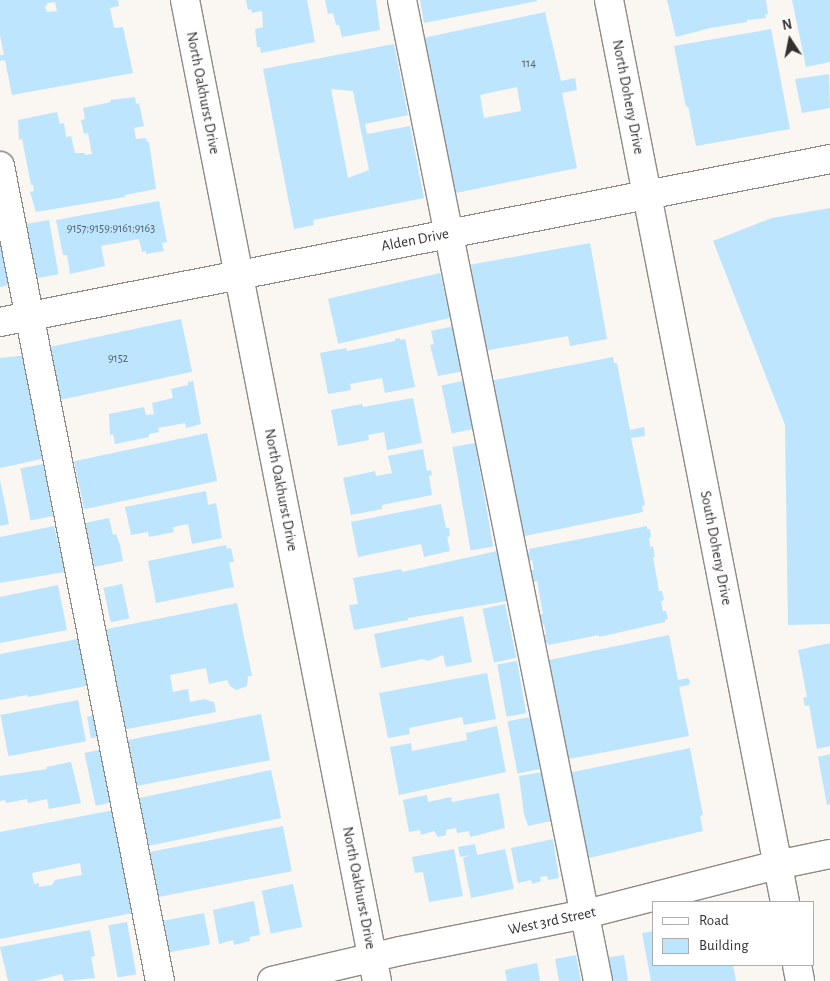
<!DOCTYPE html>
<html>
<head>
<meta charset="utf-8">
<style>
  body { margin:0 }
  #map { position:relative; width:830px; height:981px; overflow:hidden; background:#faf6f1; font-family:"Alegreya Sans",sans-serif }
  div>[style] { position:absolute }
  .building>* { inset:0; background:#bee5fe; transform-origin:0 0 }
  .roads { filter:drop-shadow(1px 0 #8d8a85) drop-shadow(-1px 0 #8d8a85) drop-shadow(0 1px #8d8a85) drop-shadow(0 -1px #8d8a85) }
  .minor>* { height:28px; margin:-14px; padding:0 14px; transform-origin:14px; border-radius:14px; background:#fff }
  span { translate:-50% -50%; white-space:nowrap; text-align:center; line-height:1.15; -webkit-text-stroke:4.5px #fff; paint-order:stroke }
  .number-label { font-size:12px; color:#565f64 }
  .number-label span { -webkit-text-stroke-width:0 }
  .street-label { font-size:15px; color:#343230 }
  .legend { position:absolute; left:652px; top:901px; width:162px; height:65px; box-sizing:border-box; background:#fff; border:1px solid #aeadac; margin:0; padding:6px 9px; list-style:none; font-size:15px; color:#343230 }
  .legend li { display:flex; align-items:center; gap:10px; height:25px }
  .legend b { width:25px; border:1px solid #aeadac }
  .north { position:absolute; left:765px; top:15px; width:50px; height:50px; -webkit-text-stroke:4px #fff; paint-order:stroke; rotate:349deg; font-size:14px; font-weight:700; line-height:20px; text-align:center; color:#343230 }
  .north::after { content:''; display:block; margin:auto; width:18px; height:22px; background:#343230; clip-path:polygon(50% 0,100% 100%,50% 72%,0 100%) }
</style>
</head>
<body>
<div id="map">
  <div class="building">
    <i style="clip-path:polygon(evenodd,0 0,118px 0,119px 6px,110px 8px,114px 28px,123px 27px,133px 73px,12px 95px,5px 60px,0 61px,0 55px,4px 55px,0 35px,0 0,55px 2px,57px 11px,47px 12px,45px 7px,48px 3px,55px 2px)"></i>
    <i style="clip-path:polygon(246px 0,307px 0,315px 42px,261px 53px,260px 47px,257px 47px,255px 29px,263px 27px,262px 11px,252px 13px,251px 9px,248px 10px)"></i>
    <i style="clip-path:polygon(325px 0,376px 0,380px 30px,342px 37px,339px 25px,336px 25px,333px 13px,328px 14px)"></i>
    <i style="clip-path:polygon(420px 0,537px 0,537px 1px,424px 23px)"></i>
    <i style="clip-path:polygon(667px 0,766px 0,768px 14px,765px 15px,766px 18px,747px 20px,747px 22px,710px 28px,676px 37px)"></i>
    <i style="clip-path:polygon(792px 0,830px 0,830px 62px,806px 67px)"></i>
    <i style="clip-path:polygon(evenodd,545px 12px,561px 81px,575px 78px,577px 90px,562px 93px,577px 168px,456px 193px,423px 38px,545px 12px,517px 87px,521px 111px,484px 118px,480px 95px,517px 87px)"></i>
    <i style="clip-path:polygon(771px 29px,790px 129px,696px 146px,688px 106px,686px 107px,674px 46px)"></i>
    <i style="clip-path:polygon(evenodd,394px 44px,408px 115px,365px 124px,367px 134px,410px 126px,424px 198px,313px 220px,314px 225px,294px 229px,263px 69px,394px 44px,331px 89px,353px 91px,369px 170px,348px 178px,331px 89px)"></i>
    <i style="clip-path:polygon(829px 74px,830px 108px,802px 113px,795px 79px)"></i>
    <i style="clip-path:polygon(135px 97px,136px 104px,139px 103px,144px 126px,134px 128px,136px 139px,146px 138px,147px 142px,149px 142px,156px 189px,125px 195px,125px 197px,36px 212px,30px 192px,34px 191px,33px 185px,31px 185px,22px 139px,19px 140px,18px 120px,57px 112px,60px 124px,64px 123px,66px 137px,71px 136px,75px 153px,85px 153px,85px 155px,92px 154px,88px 133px,84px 134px,81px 120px,85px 119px,83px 108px,111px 102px,110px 100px)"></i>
    <i style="clip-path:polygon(159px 201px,167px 242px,162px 243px,164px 251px,146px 254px,146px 251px,142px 252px,139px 239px,101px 246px,105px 266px,70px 274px,67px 255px,63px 255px,56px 220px)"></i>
    <i style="clip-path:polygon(830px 208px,830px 624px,788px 625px,785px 425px,713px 241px,772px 218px)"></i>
    <i style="left:49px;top:220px;width:55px;height:23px;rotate:80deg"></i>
    <i style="clip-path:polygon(0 231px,13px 284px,0 287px)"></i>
    <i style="clip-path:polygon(590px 243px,607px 339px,570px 346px,568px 336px,484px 351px,469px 265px)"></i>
    <i style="left:440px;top:273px;width:46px;height:115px;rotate:77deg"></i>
    <i style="left:181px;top:319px;width:54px;height:139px;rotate:78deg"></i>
    <i style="clip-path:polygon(454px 326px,464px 371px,438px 376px,430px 345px,434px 344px,431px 331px)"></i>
    <i style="clip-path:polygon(400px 338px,400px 340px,405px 339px,415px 387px,385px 393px,382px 378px,350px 384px,351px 390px,328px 394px,320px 353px,346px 348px,347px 351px,395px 341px,395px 339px)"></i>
    <i style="clip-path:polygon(27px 355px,46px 458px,0 468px,0 358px)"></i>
    <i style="clip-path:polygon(613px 357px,614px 363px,617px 363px,630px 430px,644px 427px,645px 436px,631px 438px,645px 505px,642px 506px,643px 512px,520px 537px,490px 381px)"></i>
    <i style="clip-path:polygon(193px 381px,201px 424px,186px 428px,185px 423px,158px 428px,159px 432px,149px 434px,149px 437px,115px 444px,113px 434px,110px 435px,109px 414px,144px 407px,146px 415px,154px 414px,152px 403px,173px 398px,171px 389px,188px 385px,188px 382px)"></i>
    <i style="left:463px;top:381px;width:49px;height:22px;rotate:78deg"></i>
    <i style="clip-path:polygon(413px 398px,422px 443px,387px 450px,384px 432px,368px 435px,369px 440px,338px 446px,331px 410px,362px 404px,363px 407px)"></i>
    <i style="left:207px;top:433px;width:49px;height:136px;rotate:78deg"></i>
    <i style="left:475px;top:443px;width:105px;height:23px;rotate:80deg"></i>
    <i style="clip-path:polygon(423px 449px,427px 471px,431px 470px,432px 475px,429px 476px,432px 495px,382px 505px,382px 509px,351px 515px,343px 478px,375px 471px,376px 476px,392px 473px,388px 456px)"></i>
    <i style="left:43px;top:464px;width:53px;height:23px;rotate:79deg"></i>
    <i style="clip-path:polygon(0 480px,9px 524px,0 526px)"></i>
    <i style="clip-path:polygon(206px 491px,208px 505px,216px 503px,222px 538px,192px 544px,188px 524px,173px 527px,174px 532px,149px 537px,148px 532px,131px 535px,125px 507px)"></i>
    <i style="clip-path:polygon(441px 504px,446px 528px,449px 528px,450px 536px,447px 537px,450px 551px,424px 557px,421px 544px,358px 557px,351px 522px)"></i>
    <i style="clip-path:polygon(109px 518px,113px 535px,116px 534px,120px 545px,123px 561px,94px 567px,85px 523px)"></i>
    <i style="clip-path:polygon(54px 526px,65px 572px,0 583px,0 537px)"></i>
    <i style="clip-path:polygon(647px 526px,647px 529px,650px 529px,651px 537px,649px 538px,650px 547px,653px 546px,655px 557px,653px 557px,659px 591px,662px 591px,664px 600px,661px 601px,663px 611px,666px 611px,668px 619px,665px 620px,665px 622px,599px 637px,599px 635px,548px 645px,548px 643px,544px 644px,542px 635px,546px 634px,544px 624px,541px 625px,539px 615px,543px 614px,537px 581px,533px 582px,530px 571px,534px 570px,532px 560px,528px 561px,526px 553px,530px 552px,529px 549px)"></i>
    <i style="clip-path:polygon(226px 545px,227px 549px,231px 548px,234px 562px,229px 562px,234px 587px,156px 603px,148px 561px)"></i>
    <i style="clip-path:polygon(497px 551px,507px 601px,408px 618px,408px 620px,354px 630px,349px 605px,358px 604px,353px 578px,402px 569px,402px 572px)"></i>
    <i style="left:122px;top:584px;width:35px;height:19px;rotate:78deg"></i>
    <i style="clip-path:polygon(58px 585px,67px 630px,0 643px,0 597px)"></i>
    <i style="clip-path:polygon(237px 603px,252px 676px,248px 676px,247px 686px,236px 690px,230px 686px,227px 680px,209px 684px,206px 668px,170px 675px,173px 692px,188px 689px,190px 702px,204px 699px,214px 702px,216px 712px,122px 730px,102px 630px)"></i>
    <i style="left:505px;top:604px;width:55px;height:23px;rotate:78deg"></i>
    <i style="clip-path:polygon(463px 616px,472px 662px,446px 667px,443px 655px,428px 661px,423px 659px,381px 668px,374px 634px)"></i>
    <i style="clip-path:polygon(669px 635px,678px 680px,688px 678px,690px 681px,689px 685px,679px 687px,689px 736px,569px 759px,566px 746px,562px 747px,557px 725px,562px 725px,560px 713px,555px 714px,547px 674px,551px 673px,549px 660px)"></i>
    <i style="clip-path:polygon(83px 638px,92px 685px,28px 697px,27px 695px,0 700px,0 654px)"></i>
    <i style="clip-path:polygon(830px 643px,830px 746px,817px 749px,809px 705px,805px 706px,803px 698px,807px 697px,798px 650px)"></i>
    <i style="left:517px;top:661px;width:53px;height:20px;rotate:80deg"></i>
    <i style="clip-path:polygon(487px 673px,496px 719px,464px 725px,462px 717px,409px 728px,410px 734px,388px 738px,379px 693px)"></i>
    <i style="left:78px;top:700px;width:42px;height:79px;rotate:79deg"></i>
    <i style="left:261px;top:714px;width:47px;height:141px;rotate:79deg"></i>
    <i style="left:96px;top:715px;width:22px;height:9px;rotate:80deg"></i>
    <i style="left:530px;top:717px;width:53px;height:23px;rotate:79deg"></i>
    <i style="clip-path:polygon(497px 726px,506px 772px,399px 795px,390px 747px,411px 743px,412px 751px,467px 740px,466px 733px)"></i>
    <i style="clip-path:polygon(690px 748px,703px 815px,700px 816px,703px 831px,585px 859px,568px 773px)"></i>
    <i style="left:103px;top:749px;width:54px;height:19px;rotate:78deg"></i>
    <i style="clip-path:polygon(830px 754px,830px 804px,827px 805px,818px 757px)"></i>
    <i style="clip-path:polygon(71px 762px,81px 803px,49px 809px,47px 799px,28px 803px,27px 799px,6px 803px,5px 800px,0 801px,0 776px,47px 769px,46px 767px)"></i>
    <i style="left:271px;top:770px;width:49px;height:138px;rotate:78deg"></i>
    <i style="clip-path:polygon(542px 772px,551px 821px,528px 826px,524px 814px,519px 776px)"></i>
    <i style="clip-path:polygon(499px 793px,505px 828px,470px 837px,469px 831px,457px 833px,456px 828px,446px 830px,446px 835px,438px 837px,434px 831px,421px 835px,420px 830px,409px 832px,403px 800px,427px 795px,428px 802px,451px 797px,452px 802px)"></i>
    <i style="clip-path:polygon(evenodd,114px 810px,133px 913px,0 939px,0 832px,114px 810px,80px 863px,82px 875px,55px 880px,52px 885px,39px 887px,39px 883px,34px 884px,32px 873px,80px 863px)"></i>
    <i style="left:283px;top:826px;width:46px;height:137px;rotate:79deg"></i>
    <i style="clip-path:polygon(553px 839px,559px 878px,548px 880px,547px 876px,540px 877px,541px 881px,532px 884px,531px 880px,518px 883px,511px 848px)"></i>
    <i style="clip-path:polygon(475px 844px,477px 855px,505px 849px,514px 889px,471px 898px,463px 858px,471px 855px,460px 857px,458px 847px)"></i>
    <i style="clip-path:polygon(454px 849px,463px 896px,429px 902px,423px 872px,415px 873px,412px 857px)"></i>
    <i style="left:293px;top:884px;width:44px;height:32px;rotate:78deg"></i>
    <i style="clip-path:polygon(254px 901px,260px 935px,249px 937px,250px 941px,234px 945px,233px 940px,219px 944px,213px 910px)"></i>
    <i style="left:204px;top:913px;width:32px;height:41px;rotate:79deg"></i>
    <i style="left:127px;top:922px;width:53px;height:19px;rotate:80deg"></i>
    <i style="clip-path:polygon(90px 930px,95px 956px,91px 957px,95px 978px,64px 981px,62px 974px,35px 981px,8px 981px,0 947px)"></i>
    <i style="clip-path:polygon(654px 931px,654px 965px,733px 965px,736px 981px,651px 981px,642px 933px)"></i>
    <i style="clip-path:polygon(576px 955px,581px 981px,559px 981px,555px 959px)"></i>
    <i style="clip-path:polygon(624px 955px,628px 981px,608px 981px,604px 958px)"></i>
    <i style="clip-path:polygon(537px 963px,540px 981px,507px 981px,505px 970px)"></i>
  </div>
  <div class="roads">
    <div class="minor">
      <i style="left:185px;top:0;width:1000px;rotate:78.93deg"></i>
      <i style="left:402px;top:0;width:1000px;rotate:78.7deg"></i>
      <i style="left:609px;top:0;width:919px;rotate:78.96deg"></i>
      <i style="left:0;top:166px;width:831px;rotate:78.89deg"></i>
      <i style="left:0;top:322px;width:846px;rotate:-11.11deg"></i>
      <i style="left:797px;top:965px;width:16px;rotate:79deg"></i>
      <i style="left:272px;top:981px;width:131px;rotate:-13.2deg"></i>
      <i style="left:400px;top:951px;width:190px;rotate:-11.3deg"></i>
      <i style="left:586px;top:914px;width:197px;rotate:-14.4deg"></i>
      <i style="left:777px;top:865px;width:54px;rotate:-11.7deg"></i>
    </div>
  </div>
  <div class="number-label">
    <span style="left:529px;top:64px">114</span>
    <span style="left:111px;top:229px">9157;9159;9161;9163</span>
    <span style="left:118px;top:359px">9152</span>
  </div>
  <div class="street-label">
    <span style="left:203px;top:93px;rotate:79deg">North Oakhurst Drive</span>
    <span style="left:628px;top:97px;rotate:79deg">North Doheny Drive</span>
    <span style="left:415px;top:240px;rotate:-11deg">Alden Drive</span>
    <span style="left:281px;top:490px;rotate:79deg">North Oakhurst Drive</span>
    <span style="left:716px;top:548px;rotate:79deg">South Doheny Drive</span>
    <span style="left:359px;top:888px;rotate:79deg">North Oakhurst Drive</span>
    <span style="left:552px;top:921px;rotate:-12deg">West 3rd Street</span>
  </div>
  <ul class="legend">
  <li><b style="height:6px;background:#fff"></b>Road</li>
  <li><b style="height:14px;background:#bee5fe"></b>Building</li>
  </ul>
  <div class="north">N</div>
</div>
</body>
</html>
